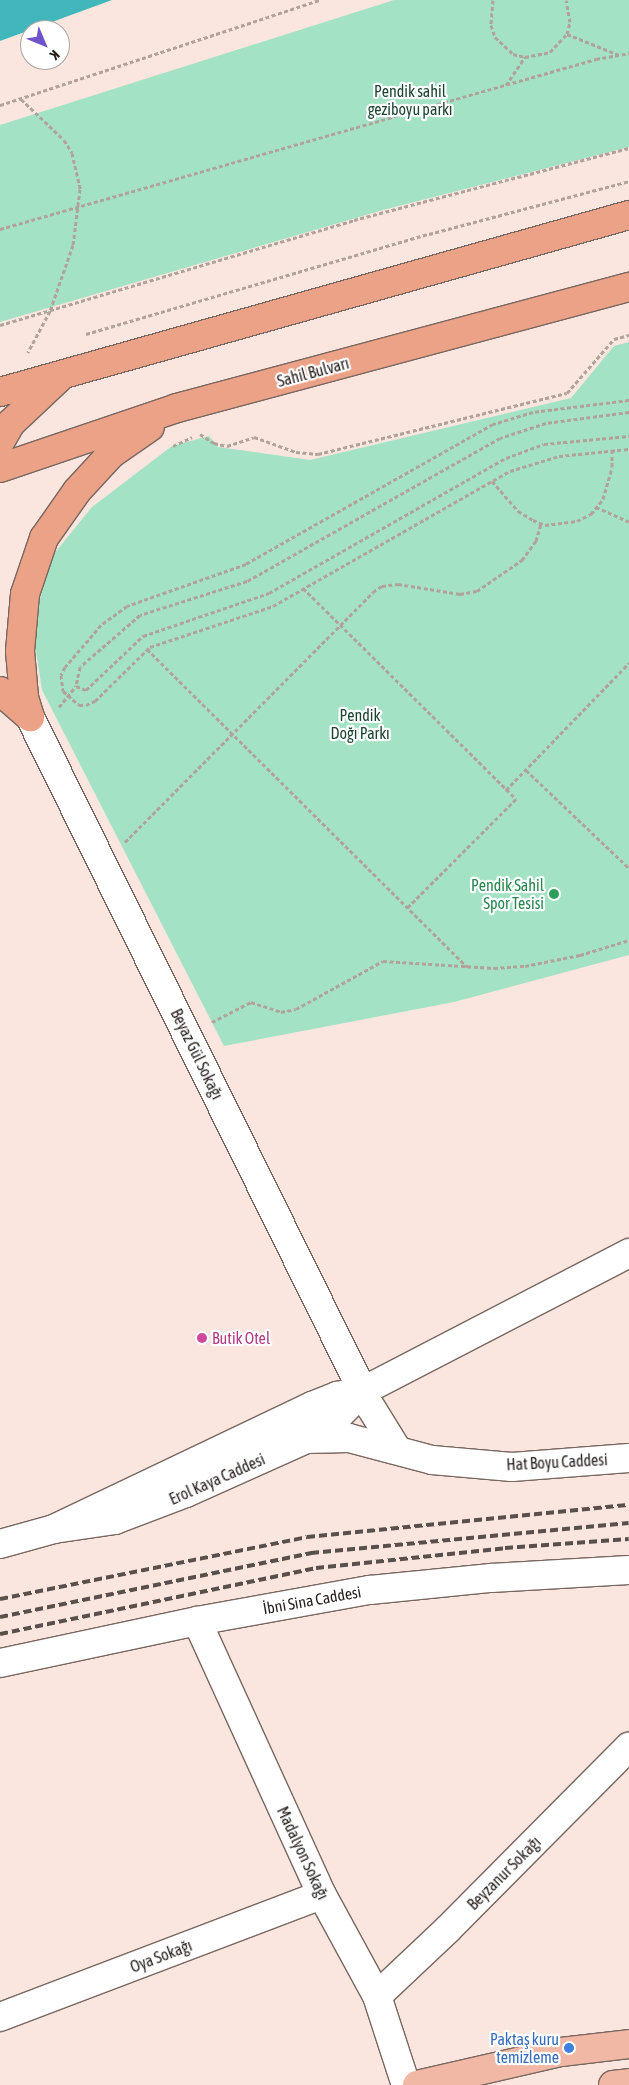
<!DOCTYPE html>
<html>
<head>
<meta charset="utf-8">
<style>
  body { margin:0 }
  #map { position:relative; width:629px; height:2085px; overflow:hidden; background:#fae6de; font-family:"Asap Condensed",sans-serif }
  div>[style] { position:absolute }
  .green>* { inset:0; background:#a4e2c5 }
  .water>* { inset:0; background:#42b7bb }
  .path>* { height:3px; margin-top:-1.5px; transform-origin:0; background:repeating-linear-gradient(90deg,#b2a29c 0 4px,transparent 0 6.5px) }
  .roads { filter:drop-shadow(1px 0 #786760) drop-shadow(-1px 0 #786760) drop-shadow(0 1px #786760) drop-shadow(0 -1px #786760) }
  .minor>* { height:28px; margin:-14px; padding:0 14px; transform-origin:14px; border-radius:14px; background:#fff }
  .tertiary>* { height:28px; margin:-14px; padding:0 14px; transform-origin:14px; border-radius:14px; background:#fff }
  .primary>* { height:28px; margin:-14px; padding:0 14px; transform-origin:14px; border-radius:14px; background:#f1b9a5 }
  .trunk>* { height:28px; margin:-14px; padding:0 14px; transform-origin:14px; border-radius:14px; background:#eca287 }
  .rail>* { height:4px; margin-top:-2px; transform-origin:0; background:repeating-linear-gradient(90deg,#594f4b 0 8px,transparent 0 12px) }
  .dots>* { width:14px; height:14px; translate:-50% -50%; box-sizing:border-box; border:2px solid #fff; border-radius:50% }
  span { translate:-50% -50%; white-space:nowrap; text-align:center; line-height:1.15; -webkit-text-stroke:4.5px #fff; paint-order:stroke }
  .park-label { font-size:16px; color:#1d4333 }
  .street-label { font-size:16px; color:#251e1b }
  .leisure-label { font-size:16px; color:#27864d }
  .right { translate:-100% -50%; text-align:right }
  .hotel-label { font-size:16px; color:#b23c85 }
  .left { translate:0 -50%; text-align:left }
  .shop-label { font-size:16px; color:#366cbe }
  .north { position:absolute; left:20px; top:20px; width:50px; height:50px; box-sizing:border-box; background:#fff; border:1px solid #a8a5a4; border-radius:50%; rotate:135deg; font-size:14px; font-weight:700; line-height:20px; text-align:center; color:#251e1b }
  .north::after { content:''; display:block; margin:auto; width:18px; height:22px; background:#7052cc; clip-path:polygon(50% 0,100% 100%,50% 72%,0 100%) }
</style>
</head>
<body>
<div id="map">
  <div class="green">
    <i style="clip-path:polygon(394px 0,629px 0,629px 147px,383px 210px,0 322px,0 125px)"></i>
    <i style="clip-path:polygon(629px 342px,629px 955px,454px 1002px,224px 1046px,42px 690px,34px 638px,37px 609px,53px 555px,92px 507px,172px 446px,209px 436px,218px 447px,310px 460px,571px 398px,614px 346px)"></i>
  </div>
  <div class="water">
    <i style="clip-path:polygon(0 0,112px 0,0 41px)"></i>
  </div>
  <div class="path">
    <i style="left:493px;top:0;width:25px;rotate:95deg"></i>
    <i style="left:491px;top:25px;width:13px;rotate:72deg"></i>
    <i style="left:495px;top:37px;width:25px;rotate:43deg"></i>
    <i style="left:513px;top:54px;width:12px;rotate:14deg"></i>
    <i style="left:525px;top:57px;width:25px;rotate:-11deg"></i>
    <i style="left:550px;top:52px;width:25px;rotate:-47deg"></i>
    <i style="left:567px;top:34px;width:12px;rotate:-76deg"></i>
    <i style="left:570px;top:22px;width:22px;rotate:-100deg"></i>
    <i style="left:567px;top:34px;width:56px;rotate:22deg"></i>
    <i style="left:506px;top:85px;width:34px;rotate:-56deg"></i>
    <i style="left:21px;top:99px;width:59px;rotate:43.6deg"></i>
    <i style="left:64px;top:140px;width:15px;rotate:58deg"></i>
    <i style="left:72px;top:153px;width:37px;rotate:77deg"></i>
    <i style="left:80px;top:189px;width:56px;rotate:97.1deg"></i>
    <i style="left:73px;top:245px;width:70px;rotate:109.2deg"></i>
    <i style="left:50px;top:311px;width:47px;rotate:118.2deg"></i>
    <i style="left:0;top:105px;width:336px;rotate:-18.2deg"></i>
    <i style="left:0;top:229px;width:620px;rotate:-15.92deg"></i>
    <i style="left:596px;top:59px;width:34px;rotate:-10deg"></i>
    <i style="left:0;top:325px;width:369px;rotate:-16.5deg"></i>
    <i style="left:354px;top:220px;width:284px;rotate:-14.7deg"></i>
    <i style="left:86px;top:334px;width:357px;rotate:-16.3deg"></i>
    <i style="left:429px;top:234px;width:207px;rotate:-14.8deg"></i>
    <i style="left:629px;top:400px;width:97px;rotate:172.9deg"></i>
    <i style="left:533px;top:412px;width:42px;rotate:163.3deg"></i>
    <i style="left:493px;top:424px;width:284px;rotate:150.5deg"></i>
    <i style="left:246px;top:564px;width:126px;rotate:160.6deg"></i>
    <i style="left:127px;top:606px;width:32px;rotate:144deg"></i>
    <i style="left:101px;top:625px;width:55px;rotate:130.6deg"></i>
    <i style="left:65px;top:667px;width:9px;rotate:117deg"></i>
    <i style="left:61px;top:675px;width:16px;rotate:83deg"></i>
    <i style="left:63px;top:691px;width:21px;rotate:41deg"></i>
    <i style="left:79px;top:705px;width:7px"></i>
    <i style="left:86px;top:705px;width:10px;rotate:-24deg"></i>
    <i style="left:95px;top:701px;width:77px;rotate:-44.5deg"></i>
    <i style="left:150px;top:647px;width:130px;rotate:-18.4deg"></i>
    <i style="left:273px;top:606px;width:273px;rotate:-29.7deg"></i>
    <i style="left:510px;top:471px;width:51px;rotate:-17deg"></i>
    <i style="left:559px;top:456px;width:70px;rotate:-5.7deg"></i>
    <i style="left:629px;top:412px;width:84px;rotate:172.5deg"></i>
    <i style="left:546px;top:423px;width:48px;rotate:161.9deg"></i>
    <i style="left:500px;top:438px;width:291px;rotate:150.5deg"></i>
    <i style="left:247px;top:581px;width:112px;rotate:162.4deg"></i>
    <i style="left:140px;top:615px;width:79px;rotate:139.1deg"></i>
    <i style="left:80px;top:667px;width:19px;rotate:102deg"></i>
    <i style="left:76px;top:686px;width:11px;rotate:22deg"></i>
    <i style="left:86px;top:690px;width:79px;rotate:-43.5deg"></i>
    <i style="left:143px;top:636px;width:133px;rotate:-18.8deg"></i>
    <i style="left:269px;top:593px;width:273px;rotate:-29.7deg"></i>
    <i style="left:506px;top:458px;width:40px;rotate:-20.2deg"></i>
    <i style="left:544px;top:444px;width:85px;rotate:-5.4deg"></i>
    <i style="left:200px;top:434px;width:17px;rotate:33deg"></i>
    <i style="left:214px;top:443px;width:13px;rotate:13deg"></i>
    <i style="left:227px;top:446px;width:28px;rotate:-18deg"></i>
    <i style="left:254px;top:437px;width:45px;rotate:19.7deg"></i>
    <i style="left:296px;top:452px;width:22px;rotate:5deg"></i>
    <i style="left:318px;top:454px;width:256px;rotate:-13.8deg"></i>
    <i style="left:567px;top:393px;width:72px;rotate:-49deg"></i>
    <i style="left:614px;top:339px;width:16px;rotate:-15deg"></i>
    <i style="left:173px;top:446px;width:21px;rotate:-25deg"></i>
    <i style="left:492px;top:481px;width:40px;rotate:49deg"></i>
    <i style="left:518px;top:511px;width:17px;rotate:31deg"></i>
    <i style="left:533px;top:520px;width:13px;rotate:23deg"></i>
    <i style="left:545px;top:525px;width:32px;rotate:-7deg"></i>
    <i style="left:577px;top:521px;width:16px;rotate:-27deg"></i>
    <i style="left:591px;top:514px;width:19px;rotate:-51deg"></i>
    <i style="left:603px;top:499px;width:33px;rotate:-74deg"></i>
    <i style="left:612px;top:467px;width:18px;rotate:-90deg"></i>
    <i style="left:596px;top:507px;width:36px;rotate:24deg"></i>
    <i style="left:303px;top:588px;width:300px;rotate:44.7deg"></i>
    <i style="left:516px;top:799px;width:154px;rotate:135deg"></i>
    <i style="left:147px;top:649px;width:451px;rotate:44.8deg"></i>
    <i style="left:59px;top:707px;width:27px;rotate:-51deg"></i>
    <i style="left:526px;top:770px;width:142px;rotate:43.6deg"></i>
    <i style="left:506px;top:790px;width:177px;rotate:-45.9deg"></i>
    <i style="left:125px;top:842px;width:352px;rotate:-45.2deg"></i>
    <i style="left:373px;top:592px;width:11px;rotate:-34deg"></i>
    <i style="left:382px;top:586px;width:16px;rotate:-7deg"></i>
    <i style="left:398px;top:584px;width:63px;rotate:9.2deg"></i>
    <i style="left:460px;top:594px;width:17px;rotate:-10deg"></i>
    <i style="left:477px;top:591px;width:55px;rotate:-34.6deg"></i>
    <i style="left:522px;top:560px;width:24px;rotate:-54deg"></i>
    <i style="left:536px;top:541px;width:19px;rotate:-74deg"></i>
    <i style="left:212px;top:1022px;width:44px;rotate:-27.1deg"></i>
    <i style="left:251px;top:1002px;width:32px;rotate:18deg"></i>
    <i style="left:281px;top:1012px;width:15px;rotate:-11deg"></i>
    <i style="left:296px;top:1009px;width:99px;rotate:-28.9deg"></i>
    <i style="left:383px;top:961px;width:111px;rotate:3.6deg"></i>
    <i style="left:494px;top:968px;width:31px;rotate:-4deg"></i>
    <i style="left:525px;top:966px;width:56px;rotate:-11.3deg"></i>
    <i style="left:580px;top:955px;width:51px;rotate:-17deg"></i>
  </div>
  <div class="roads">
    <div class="minor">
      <i style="left:197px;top:1621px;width:301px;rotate:65.5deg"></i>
      <i style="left:322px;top:1895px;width:115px;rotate:61.4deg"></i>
      <i style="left:377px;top:1996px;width:94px;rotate:72deg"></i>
      <i style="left:377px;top:1996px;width:98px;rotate:-43.3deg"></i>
      <i style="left:448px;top:1929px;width:257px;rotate:-45.2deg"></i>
      <i style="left:0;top:2017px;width:344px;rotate:-20.8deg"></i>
    </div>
    <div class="tertiary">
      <i style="left:30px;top:717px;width:768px;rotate:63.74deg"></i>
      <i style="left:370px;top:1406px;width:49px;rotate:58.2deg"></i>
      <i style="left:306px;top:1439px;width:43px;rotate:-1.3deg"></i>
      <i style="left:349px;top:1438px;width:86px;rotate:14.8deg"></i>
      <i style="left:432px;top:1460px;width:80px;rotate:5deg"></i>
      <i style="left:512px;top:1467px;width:117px;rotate:-4.4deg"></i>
      <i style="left:54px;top:1529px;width:286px;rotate:-25.5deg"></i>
      <i style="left:312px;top:1406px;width:27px;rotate:-22deg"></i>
      <i style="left:337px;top:1396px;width:26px;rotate:-11deg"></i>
      <i style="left:363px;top:1391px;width:300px;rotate:-27.4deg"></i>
      <i style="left:0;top:1544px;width:56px;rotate:-15.5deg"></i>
      <i style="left:54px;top:1529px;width:62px;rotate:-8.4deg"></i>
      <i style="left:115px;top:1520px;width:76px;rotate:-20.8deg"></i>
      <i style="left:186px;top:1493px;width:132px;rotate:-24.2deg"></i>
      <i style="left:306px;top:1439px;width:42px;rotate:-36.3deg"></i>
      <i style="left:340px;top:1414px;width:33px;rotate:-45deg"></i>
      <i style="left:0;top:1663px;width:201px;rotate:-12deg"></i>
      <i style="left:197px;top:1621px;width:176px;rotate:-10.2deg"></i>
      <i style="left:370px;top:1590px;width:122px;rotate:-5.7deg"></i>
      <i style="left:491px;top:1578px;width:138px;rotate:-3.3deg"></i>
    </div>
    <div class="primary">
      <i style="left:417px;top:2085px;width:148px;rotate:-12.9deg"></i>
      <i style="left:561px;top:2052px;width:68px;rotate:-6.7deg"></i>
      <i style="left:613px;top:2085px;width:16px;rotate:-7deg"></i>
    </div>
    <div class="trunk">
      <i style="left:0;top:392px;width:653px;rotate:-15.72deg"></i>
      <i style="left:0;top:442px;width:22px;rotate:-60deg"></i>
      <i style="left:11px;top:423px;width:66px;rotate:-43.2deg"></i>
      <i style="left:0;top:468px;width:187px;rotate:-18.7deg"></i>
      <i style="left:177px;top:408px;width:468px;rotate:-15deg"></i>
      <i style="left:0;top:691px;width:40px;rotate:41deg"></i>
      <i style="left:30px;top:717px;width:21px;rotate:-107deg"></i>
      <i style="left:24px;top:697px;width:46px;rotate:-95deg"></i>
      <i style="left:20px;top:651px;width:57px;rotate:-85deg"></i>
      <i style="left:25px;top:594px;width:59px;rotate:-71.3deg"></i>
      <i style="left:44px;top:538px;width:57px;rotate:-54.9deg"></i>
      <i style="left:77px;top:491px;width:50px;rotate:-47.4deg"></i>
      <i style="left:111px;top:454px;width:47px;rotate:-34.7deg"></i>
    </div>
  </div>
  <div class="rail">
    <i style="left:0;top:1599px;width:313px;rotate:-11.4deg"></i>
    <i style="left:307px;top:1537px;width:324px;rotate:-5.7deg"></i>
    <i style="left:0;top:1617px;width:318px;rotate:-11.6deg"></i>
    <i style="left:311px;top:1553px;width:319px;rotate:-5.4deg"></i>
    <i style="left:0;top:1634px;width:323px;rotate:-11.8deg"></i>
    <i style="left:316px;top:1568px;width:190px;rotate:-6deg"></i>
    <i style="left:505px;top:1548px;width:124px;rotate:-4.2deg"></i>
  </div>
  <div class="dots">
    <i style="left:554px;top:894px;background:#2e9e5b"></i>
    <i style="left:202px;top:1338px;background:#d1479c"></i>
    <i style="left:569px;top:2048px;background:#3f7fe0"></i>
  </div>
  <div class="park-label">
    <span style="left:410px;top:100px">Pendik sahil<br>geziboyu parkı</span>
    <span style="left:360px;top:724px">Pendik<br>Doğı Parkı</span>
  </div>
  <div class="street-label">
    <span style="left:313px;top:372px;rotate:-15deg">Sahil Bulvarı</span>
    <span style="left:197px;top:1054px;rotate:64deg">Beyaz Gül Sokağı</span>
    <span style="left:557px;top:1462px;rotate:-3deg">Hat Boyu Caddesi</span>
    <span style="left:217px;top:1479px;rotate:-24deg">Erol Kaya Caddesi</span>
    <span style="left:312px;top:1600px;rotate:-10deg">İbni Sina Caddesi</span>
    <span style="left:303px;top:1853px;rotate:65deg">Madalyon Sokağı</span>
    <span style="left:504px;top:1873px;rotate:-45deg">Beyzanur Sokağı</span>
    <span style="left:161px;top:1956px;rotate:-21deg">Oya Sokağı</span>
  </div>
  <div class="leisure-label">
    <span class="right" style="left:544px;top:894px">Pendik Sahil<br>Spor Tesisi</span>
  </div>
  <div class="hotel-label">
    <span class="left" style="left:212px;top:1338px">Butik Otel</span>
  </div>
  <div class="shop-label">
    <span class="right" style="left:559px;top:2048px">Paktaş kuru<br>temizleme</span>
  </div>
  <div class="north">K</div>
</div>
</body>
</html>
